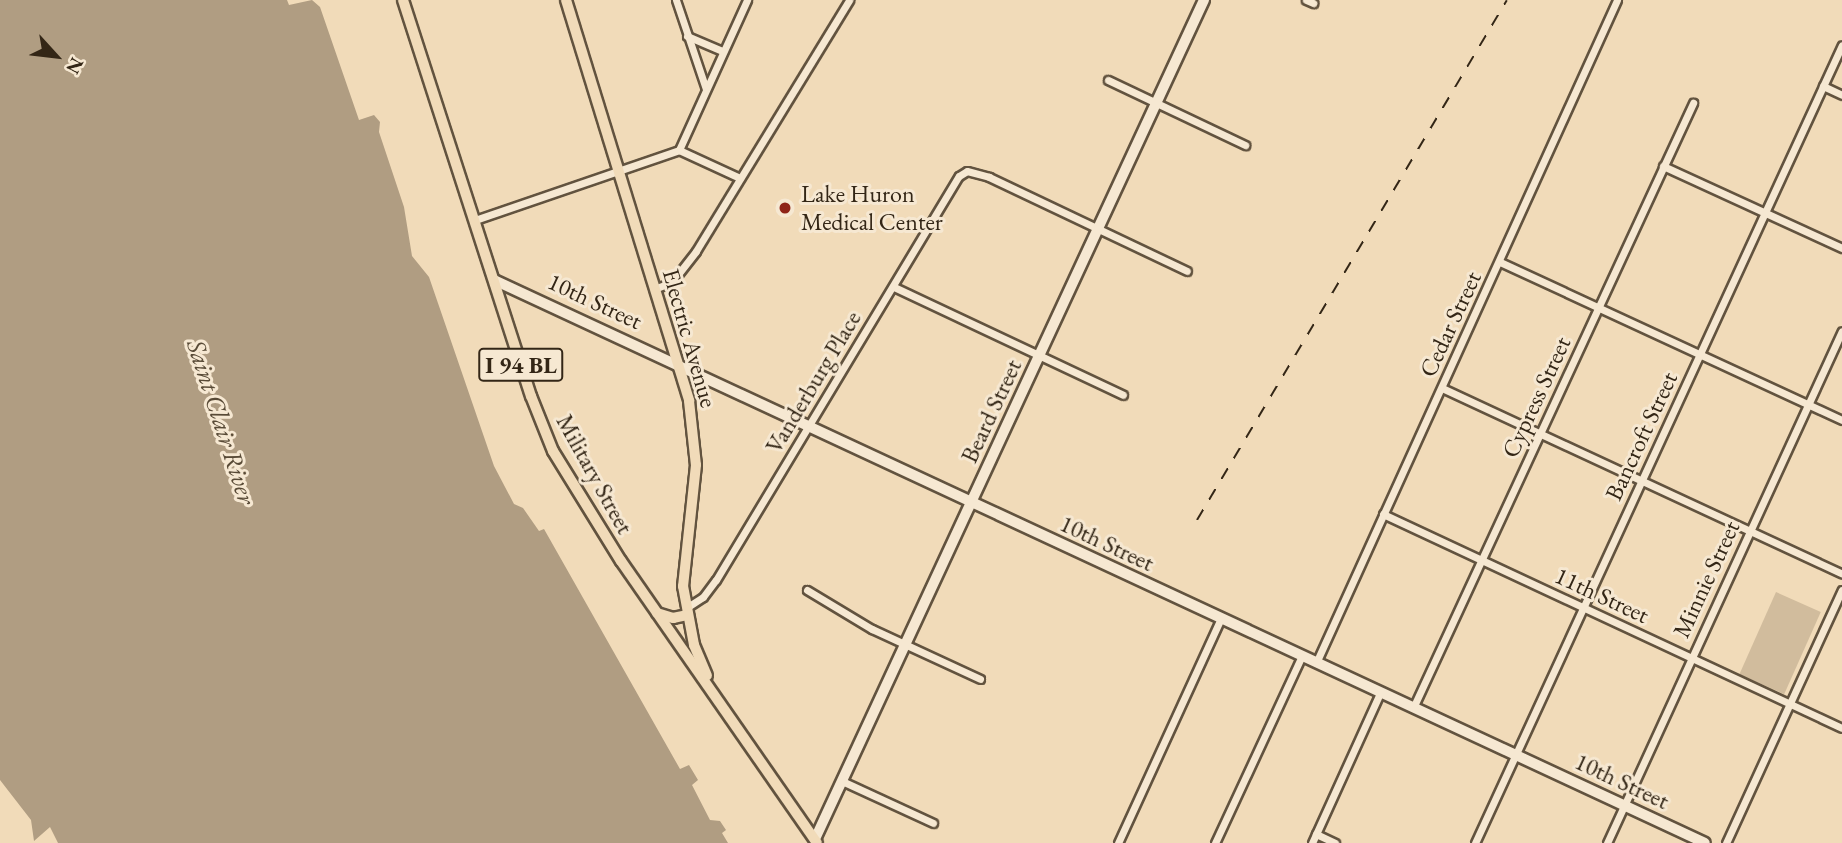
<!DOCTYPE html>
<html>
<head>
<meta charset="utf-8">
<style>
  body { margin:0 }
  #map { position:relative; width:1842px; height:843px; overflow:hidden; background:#f1dbb9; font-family:"EB Garamond",serif }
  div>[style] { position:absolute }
  .green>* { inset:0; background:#d1bc9d; transform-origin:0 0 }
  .water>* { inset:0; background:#b09d82 }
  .roads { filter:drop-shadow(2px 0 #62533f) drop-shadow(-2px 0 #62533f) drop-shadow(0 2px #62533f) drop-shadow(0 -2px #62533f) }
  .street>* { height:7px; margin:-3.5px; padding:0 3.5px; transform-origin:3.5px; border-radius:3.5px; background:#f6e8d2 }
  .secondary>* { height:10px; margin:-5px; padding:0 5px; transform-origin:5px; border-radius:5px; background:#f6e8d2 }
  .primary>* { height:10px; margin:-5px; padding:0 5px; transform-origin:5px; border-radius:5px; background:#f1dbb9 }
  .rail>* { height:2px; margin-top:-1px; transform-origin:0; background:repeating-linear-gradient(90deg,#332616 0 12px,transparent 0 24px) }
  .dots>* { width:19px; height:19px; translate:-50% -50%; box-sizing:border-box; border:4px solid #f6e8d2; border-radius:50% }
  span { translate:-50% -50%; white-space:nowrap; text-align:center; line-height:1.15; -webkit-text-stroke:6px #f6e8d2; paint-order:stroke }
  .shield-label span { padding:2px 5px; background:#f6e8d2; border:2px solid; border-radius:5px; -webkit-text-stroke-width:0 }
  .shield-label { font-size:23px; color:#332616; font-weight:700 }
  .poi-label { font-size:24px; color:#332616 }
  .left { translate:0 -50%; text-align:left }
  .street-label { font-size:24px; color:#332616 }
  .water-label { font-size:26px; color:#584a36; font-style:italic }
  .north { position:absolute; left:21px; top:21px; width:70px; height:70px; -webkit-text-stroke:5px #f6e8d2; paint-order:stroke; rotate:117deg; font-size:19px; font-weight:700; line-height:28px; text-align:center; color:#332616 }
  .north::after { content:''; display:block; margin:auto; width:24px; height:32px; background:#332616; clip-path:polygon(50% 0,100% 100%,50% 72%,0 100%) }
</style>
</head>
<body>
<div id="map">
  <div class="green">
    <i style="left:1776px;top:592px;width:49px;height:90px;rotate:24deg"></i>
  </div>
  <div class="water">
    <i style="clip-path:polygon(0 0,287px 0,289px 5px,312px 0,320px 7px,359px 120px,374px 115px,380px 122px,379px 132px,404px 207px,412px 256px,429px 277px,494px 466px,514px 504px,523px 508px,539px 531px,544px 529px,680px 769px,689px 765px,698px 780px,692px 785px,710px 820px,720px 821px,726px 830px,722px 833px,728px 843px,58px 843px,50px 827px,34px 841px,31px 820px,0 780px)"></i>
  </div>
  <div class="roads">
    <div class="street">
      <i style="left:676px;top:0;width:94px;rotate:71.4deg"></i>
      <i style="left:1306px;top:0;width:8px;rotate:23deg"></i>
      <i style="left:687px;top:36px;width:39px;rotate:23deg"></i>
      <i style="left:1108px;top:80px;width:152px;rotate:25.4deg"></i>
      <i style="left:1823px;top:86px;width:21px;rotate:25deg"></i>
      <i style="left:679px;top:150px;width:165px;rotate:-65.6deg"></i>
      <i style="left:679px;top:150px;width:67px;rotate:24.7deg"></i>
      <i style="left:1663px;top:166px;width:197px;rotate:24.6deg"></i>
      <i style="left:475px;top:220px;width:216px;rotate:-18.9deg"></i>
      <i style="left:1500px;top:262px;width:377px;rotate:24.8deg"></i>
      <i style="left:894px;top:287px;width:253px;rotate:25.2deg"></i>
      <i style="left:654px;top:289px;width:19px;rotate:-21deg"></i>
      <i style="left:672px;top:282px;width:39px;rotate:-52deg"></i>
      <i style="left:696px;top:251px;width:294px;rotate:-58.6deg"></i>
      <i style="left:1442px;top:388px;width:441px;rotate:24.9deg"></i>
      <i style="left:1383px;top:514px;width:506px;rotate:25deg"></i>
      <i style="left:807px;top:590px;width:76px;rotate:31deg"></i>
      <i style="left:872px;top:629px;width:119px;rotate:24.8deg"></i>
      <i style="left:686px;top:608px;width:20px;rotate:-33deg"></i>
      <i style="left:703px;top:597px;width:21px;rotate:-53deg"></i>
      <i style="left:716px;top:580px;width:471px;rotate:-59deg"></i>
      <i style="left:959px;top:176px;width:9px;rotate:-32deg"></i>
      <i style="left:967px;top:171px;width:23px;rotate:15deg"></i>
      <i style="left:989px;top:177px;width:219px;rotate:25.4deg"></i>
      <i style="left:1316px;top:663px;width:728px;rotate:-65.58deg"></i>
      <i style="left:1413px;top:708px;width:667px;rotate:-65.16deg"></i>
      <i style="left:844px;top:782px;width:98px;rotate:24.7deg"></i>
      <i style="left:1316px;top:834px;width:21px;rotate:25deg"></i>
      <i style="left:1118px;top:843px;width:247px;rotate:-65.4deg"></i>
      <i style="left:1215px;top:843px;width:206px;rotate:-65.1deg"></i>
      <i style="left:1312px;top:843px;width:165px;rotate:-65.6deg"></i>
      <i style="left:1475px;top:843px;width:878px;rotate:-65.3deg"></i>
      <i style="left:1607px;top:843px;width:563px;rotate:-65.35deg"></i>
      <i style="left:1726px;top:843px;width:278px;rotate:-65.4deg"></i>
    </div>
    <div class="secondary">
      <i style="left:494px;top:280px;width:1335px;rotate:24.93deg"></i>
      <i style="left:815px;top:839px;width:925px;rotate:-65.13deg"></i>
    </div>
    <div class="primary">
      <i style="left:403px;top:0;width:416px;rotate:72.1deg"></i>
      <i style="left:531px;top:396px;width:59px;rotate:68.2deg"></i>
      <i style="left:553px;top:451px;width:129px;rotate:58.3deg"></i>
      <i style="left:621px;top:561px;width:343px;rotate:55.2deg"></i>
      <i style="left:566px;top:0;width:419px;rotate:72.9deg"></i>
      <i style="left:689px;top:401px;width:64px;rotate:83.8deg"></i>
      <i style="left:696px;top:465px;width:122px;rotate:96.1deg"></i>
      <i style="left:683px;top:586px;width:60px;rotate:79.4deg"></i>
      <i style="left:694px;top:645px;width:33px;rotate:67deg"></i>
      <i style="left:657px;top:613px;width:17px;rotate:17deg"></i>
      <i style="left:673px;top:618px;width:14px;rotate:-12deg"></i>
    </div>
  </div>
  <div class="rail">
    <i style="left:1197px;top:520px;width:605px;rotate:-59.2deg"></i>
  </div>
  <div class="dots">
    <i style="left:785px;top:208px;background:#8f2418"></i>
  </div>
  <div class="shield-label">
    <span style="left:521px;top:365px">I 94 BL</span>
  </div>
  <div class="poi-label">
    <span class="left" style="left:801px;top:208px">Lake Huron<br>Medical Center</span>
  </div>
  <div class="street-label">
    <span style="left:595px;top:301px;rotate:25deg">10th Street</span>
    <span style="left:1450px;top:324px;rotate:-65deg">Cedar Street</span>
    <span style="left:690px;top:338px;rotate:74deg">Electric Avenue</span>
    <span style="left:813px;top:382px;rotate:-59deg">Vanderburg Place</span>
    <span style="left:1536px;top:397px;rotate:-65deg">Cypress Street</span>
    <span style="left:991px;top:411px;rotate:-65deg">Beard Street</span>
    <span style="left:1641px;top:436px;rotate:-65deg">Bancroft Street</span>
    <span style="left:595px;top:474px;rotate:61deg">Military Street</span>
    <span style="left:1107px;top:543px;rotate:25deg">10th Street</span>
    <span style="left:1706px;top:579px;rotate:-65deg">Minnie Street</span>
    <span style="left:1602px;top:595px;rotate:25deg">11th Street</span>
    <span style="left:1622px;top:781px;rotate:25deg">10th Street</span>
  </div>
  <div class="water-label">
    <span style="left:221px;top:422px;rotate:72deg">Saint Clair River</span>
  </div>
  <div class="north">N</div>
</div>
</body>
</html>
